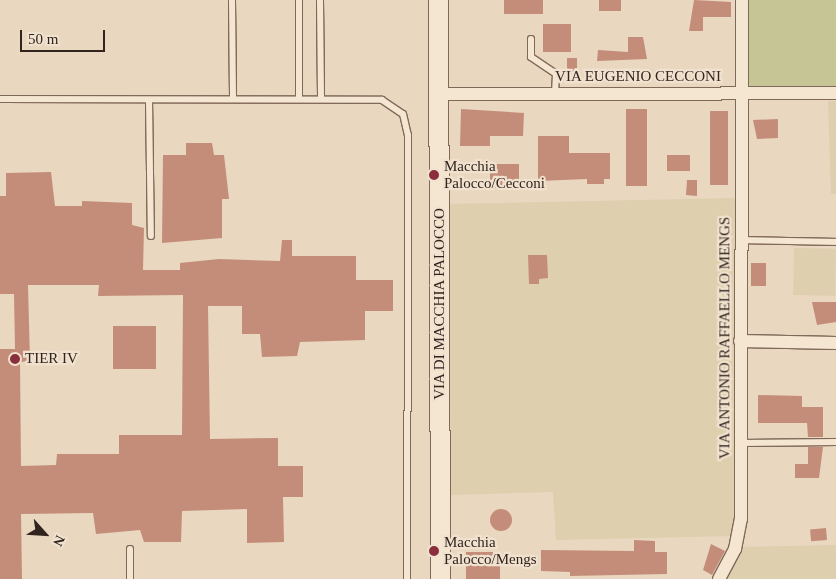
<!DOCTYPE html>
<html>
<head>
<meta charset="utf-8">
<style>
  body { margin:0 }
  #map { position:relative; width:836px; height:579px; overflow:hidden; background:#e9d7c0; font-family:Georgia,serif }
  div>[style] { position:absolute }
  .farmland>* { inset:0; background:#decfae; transform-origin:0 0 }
  .green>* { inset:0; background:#c6c595; transform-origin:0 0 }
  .building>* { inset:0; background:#c48d79; transform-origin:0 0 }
  .round { border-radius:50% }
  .roads { filter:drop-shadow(1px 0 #81695a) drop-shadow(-1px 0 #81695a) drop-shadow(0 1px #81695a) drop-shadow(0 -1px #81695a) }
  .lane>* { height:6px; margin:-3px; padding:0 3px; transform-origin:3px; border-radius:3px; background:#f5e6d2 }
  .street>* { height:12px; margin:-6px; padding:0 6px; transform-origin:6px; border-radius:6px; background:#f5e6d2 }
  .secondary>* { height:19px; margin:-9.5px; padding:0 9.5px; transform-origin:9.5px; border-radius:9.5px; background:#f5e6d2 }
  .dots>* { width:14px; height:14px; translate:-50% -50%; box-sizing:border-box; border:2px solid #f1e2cf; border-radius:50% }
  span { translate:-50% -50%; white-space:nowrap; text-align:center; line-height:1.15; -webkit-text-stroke:4.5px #f1e2cf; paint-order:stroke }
  .street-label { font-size:15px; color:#31241d }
  .poi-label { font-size:15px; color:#31241d }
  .left { translate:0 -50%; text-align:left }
  .north { position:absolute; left:20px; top:509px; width:50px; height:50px; -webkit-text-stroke:4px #f1e2cf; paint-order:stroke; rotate:116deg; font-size:14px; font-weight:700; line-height:20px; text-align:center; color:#31241d }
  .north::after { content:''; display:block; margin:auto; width:18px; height:22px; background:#31241d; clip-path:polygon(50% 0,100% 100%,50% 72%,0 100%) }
  .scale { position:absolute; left:20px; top:30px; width:85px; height:22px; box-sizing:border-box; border:2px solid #31241d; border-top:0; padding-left:6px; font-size:15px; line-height:18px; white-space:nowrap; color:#31241d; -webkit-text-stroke:4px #f1e2cf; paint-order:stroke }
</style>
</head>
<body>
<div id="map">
  <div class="farmland">
    <i style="clip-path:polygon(828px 101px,836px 101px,836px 194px,831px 194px)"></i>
    <i style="clip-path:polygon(736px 198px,734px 536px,556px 540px,553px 492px,451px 495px,448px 204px)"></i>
    <i style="left:794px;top:248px;width:42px;height:47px;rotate:1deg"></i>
    <i style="clip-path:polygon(836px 545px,836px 579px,725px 579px,740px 547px)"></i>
  </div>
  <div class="green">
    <i style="left:747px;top:0;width:89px;height:87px"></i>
  </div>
  <div class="building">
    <i style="left:504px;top:0;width:39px;height:14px"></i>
    <i style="left:599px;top:0;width:22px;height:11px"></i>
    <i style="clip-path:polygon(694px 0,731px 2px,731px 17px,703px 17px,703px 31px,689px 31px)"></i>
    <i style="left:543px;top:24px;width:28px;height:28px"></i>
    <i style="clip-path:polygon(628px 37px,643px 37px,647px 59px,597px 61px,598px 50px,628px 52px)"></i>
    <i style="left:567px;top:58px;width:10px;height:14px"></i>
    <i style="clip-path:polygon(461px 109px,524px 113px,523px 136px,490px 136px,490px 146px,460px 146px)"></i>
    <i style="left:626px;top:109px;width:21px;height:77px"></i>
    <i style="left:710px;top:111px;width:18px;height:74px"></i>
    <i style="clip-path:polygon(778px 119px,778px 138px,757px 139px,753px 120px)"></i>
    <i style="clip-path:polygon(538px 136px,569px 136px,569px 153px,610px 153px,610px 179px,604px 179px,604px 184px,587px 184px,587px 179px,538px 181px)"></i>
    <i style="clip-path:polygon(186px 143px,212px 143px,214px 155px,224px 155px,229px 199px,222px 199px,222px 238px,162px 243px,163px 155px,186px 155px)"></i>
    <i style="left:667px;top:155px;width:23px;height:16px"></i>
    <i style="left:490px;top:164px;width:29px;height:24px"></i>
    <i style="clip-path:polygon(evenodd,51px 172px,55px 206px,82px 206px,82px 201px,132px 203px,132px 225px,144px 228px,143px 270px,180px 270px,180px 263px,219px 259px,280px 261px,282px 240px,292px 240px,292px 256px,356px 256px,356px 280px,393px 280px,393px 311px,365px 311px,365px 340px,300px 342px,297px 356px,262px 357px,260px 334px,242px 334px,242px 306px,208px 306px,210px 439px,278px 438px,278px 466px,303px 466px,303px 497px,283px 497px,284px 542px,247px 543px,247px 509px,182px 511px,181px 542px,144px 542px,140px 530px,96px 534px,93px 513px,21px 514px,22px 579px,0 579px,0 349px,15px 349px,14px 294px,0 294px,0 196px,6px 196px,6px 173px,51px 172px,28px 285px,99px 285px,98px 296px,183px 295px,182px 435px,119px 435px,119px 454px,57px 454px,56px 465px,21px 466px,20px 362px,30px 361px,28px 285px)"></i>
    <i style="clip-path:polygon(687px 180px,697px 180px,697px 196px,686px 195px)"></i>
    <i style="clip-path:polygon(528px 255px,547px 255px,548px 278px,539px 279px,539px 284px,529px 284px)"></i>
    <i style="left:751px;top:263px;width:15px;height:23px"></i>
    <i style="clip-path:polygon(812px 302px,836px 302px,836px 322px,817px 325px)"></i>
    <i style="left:113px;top:326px;width:43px;height:43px"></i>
    <i style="clip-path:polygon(758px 395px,802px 396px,802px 407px,823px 407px,823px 437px,808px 437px,807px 423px,758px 423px)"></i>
    <i style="clip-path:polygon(808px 447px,823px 447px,819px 478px,795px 478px,795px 464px,808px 464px)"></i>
    <i class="round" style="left:490px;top:509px;width:22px;height:22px"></i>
    <i style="left:826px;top:528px;width:12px;height:16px;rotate:85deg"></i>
    <i style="clip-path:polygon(634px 540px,655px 541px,655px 552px,667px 552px,667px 574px,570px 576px,570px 572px,541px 571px,541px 550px,634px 551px)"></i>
    <i style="clip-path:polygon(711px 544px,725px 551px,712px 575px,703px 570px)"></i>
    <i style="left:466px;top:552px;width:34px;height:27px"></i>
  </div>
  <div class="roads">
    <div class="lane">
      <i style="left:232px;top:0;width:98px;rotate:89.4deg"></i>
      <i style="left:320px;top:0;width:98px;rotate:89.4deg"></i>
      <i style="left:531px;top:39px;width:18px;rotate:90deg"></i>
      <i style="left:531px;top:57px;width:30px;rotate:34deg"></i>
      <i style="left:556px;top:74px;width:19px;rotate:93deg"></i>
      <i style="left:299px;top:98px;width:98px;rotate:-90deg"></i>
      <i style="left:0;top:99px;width:382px;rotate:0.1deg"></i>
      <i style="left:382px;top:100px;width:25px;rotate:34deg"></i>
      <i style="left:403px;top:114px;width:22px;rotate:77deg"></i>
      <i style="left:408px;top:135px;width:444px;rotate:90.1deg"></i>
      <i style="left:149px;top:100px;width:136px;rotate:89.2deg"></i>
      <i style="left:742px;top:240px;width:94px;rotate:1.2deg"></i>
      <i style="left:741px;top:443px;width:95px;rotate:-0.6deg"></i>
      <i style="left:130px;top:579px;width:30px;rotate:-90deg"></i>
    </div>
    <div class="street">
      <i style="left:439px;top:94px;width:397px;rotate:-0.1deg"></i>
      <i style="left:740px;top:341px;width:96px;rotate:1.2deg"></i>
      <i style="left:719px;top:579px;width:34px;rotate:-62deg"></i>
      <i style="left:735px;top:549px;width:31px;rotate:-79deg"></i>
      <i style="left:741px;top:519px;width:519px;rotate:-89.89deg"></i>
    </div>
    <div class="secondary">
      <i style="left:438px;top:0;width:579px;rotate:89.8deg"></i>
    </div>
  </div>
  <div class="dots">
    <i style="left:434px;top:175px;background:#8a2f3c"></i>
    <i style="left:15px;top:359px;background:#8a2f3c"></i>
    <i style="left:434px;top:551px;background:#8a2f3c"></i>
  </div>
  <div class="street-label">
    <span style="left:638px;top:77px">VIA EUGENIO CECCONI</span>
    <span style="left:440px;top:304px;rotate:-90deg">VIA DI MACCHIA PALOCCO</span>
    <span style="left:725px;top:338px;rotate:-90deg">VIA ANTONIO RAFFAELLO MENGS</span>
  </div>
  <div class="poi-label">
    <span class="left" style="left:444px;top:175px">Macchia<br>Palocco/Cecconi</span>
    <span class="left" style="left:25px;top:359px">TIER IV</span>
    <span class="left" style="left:444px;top:551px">Macchia<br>Palocco/Mengs</span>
  </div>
  <div class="north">N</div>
  <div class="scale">50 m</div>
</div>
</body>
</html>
